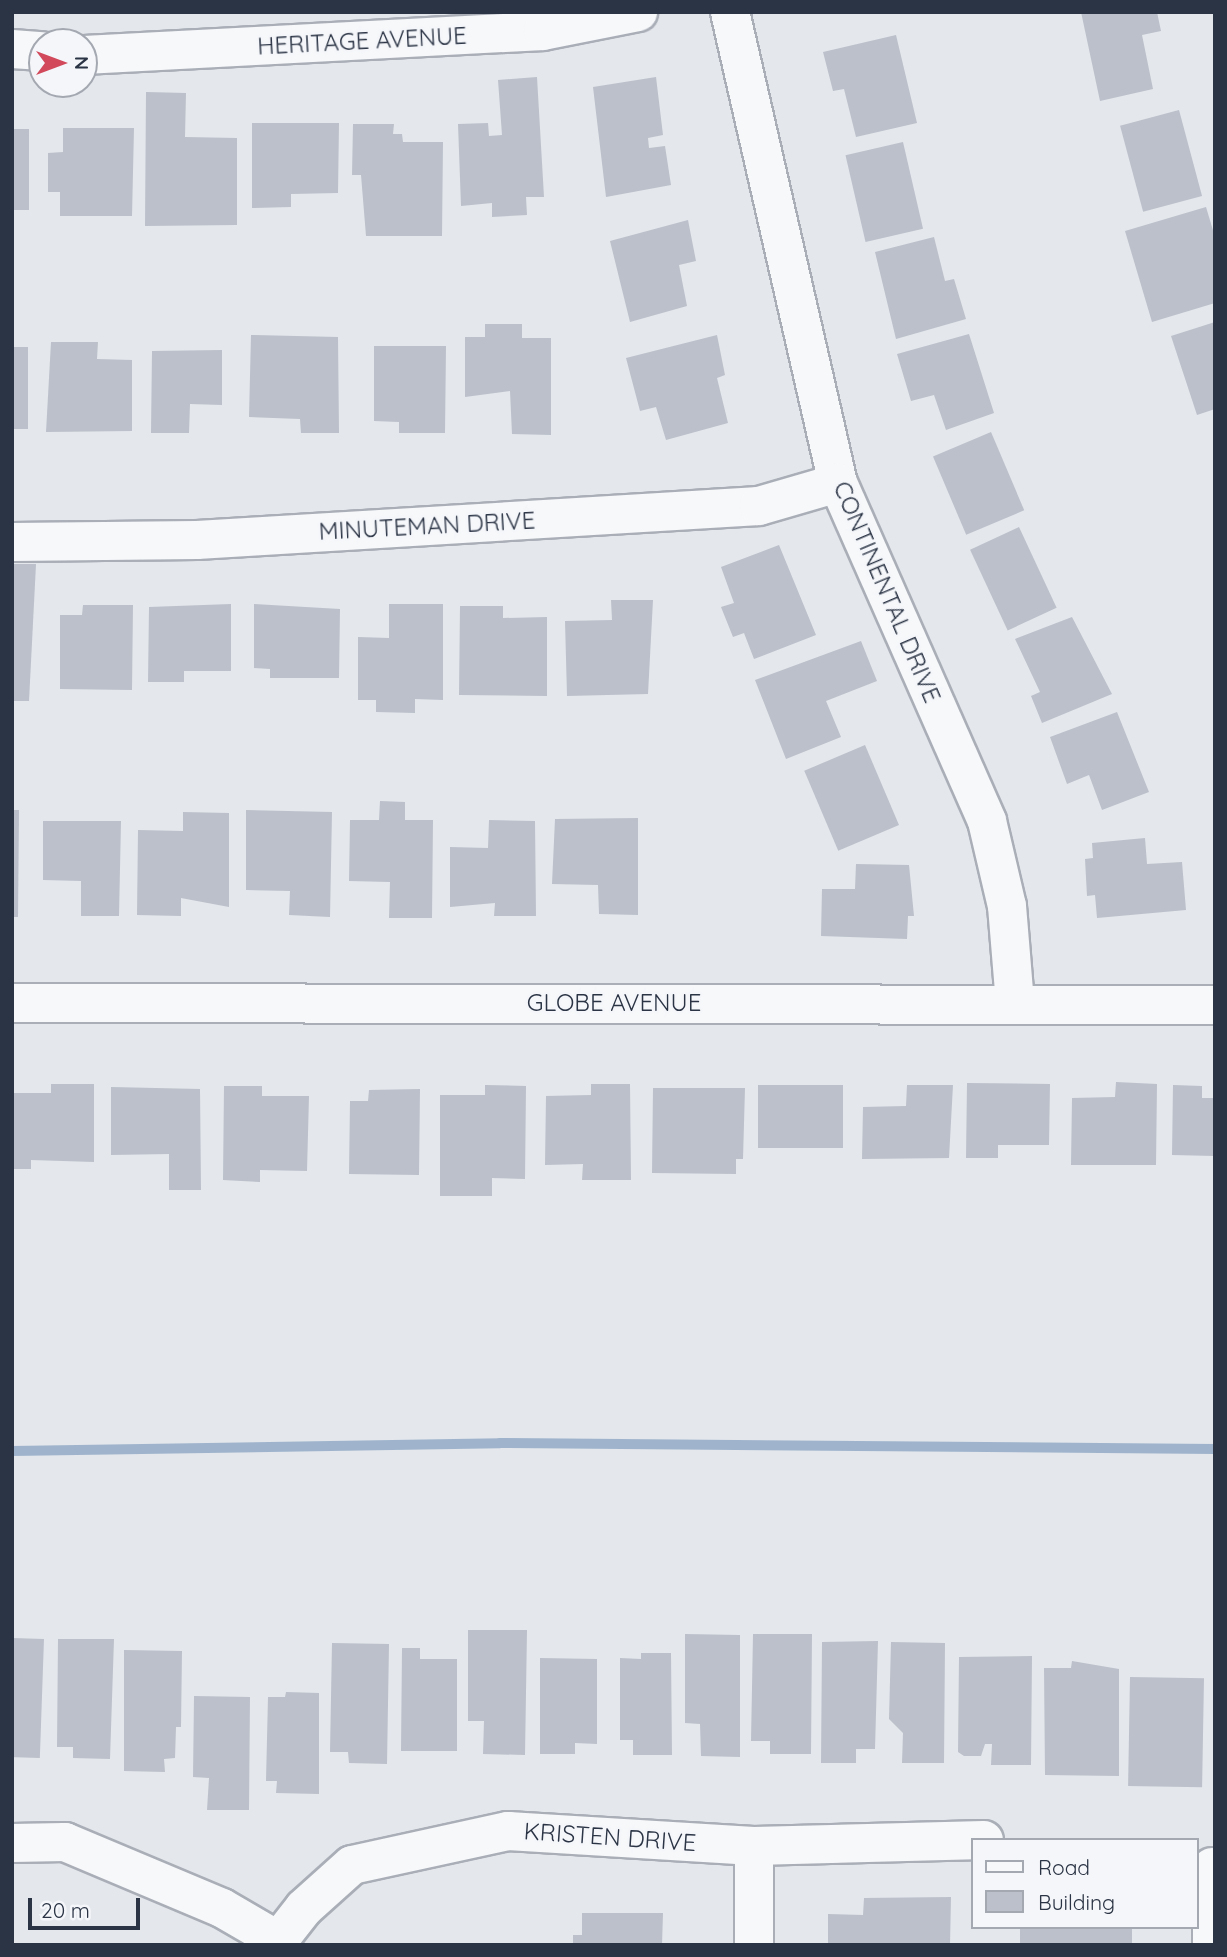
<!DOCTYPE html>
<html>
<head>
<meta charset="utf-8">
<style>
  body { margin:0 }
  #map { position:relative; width:1227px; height:1957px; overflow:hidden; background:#e4e7ec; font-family:Quicksand,sans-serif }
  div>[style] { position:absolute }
  .stream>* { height:10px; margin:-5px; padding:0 5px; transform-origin:5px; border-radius:5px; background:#9fb4cc }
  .building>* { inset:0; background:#bbc0ca; transform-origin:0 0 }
  .roads { filter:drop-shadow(2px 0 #a9aeb7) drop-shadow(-2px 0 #a9aeb7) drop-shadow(0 2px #a9aeb7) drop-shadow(0 -2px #a9aeb7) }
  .street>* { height:38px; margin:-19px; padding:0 19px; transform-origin:19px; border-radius:19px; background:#f7f8fa }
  span { translate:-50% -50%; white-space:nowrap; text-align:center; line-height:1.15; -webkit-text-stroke:5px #f4f6f9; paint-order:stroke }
  .street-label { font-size:24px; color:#2b3445 }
  .frame { position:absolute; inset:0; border:14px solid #2b3445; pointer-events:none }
  .legend { position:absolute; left:971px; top:1838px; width:228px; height:91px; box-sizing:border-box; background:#f4f6f9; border:2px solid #a4a8b1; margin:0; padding:9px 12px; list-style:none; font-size:21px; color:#2b3445 }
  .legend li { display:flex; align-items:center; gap:14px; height:35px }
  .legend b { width:35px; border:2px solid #a4a8b1 }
  .north { position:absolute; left:28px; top:28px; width:70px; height:70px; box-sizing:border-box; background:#f4f6f9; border:2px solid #a4a8b1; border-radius:50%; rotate:90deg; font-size:19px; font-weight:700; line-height:28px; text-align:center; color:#2b3445 }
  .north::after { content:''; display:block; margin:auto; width:24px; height:32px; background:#d1495b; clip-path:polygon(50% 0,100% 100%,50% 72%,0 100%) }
  .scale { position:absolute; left:28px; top:1898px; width:112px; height:32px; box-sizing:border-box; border:4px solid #2b3445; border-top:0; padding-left:9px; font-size:21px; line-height:24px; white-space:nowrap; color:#2b3445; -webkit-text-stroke:5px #f4f6f9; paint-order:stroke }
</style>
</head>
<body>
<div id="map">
  <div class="stream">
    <i style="left:12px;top:1451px;width:488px;rotate:-0.9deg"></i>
    <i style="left:500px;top:1443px;width:715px;rotate:0.48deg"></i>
  </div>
  <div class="building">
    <i style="clip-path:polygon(1081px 12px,1157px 12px,1161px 31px,1142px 35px,1153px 89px,1100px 101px)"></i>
    <i style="clip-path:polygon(896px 35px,917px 123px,856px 137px,844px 89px,833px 91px,823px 52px)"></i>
    <i style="clip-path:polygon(537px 77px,544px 197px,526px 197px,527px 215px,492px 217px,492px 203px,461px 206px,458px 124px,488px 123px,489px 136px,502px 135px,498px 80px)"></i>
    <i style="clip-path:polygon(656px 77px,663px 135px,648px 138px,649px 148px,665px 146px,671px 185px,606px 197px,593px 87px)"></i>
    <i style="clip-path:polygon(146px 92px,186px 93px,185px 137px,237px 138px,237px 225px,145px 226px)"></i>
    <i style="left:1179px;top:110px;width:89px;height:61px;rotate:75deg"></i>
    <i style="clip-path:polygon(252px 123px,339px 123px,338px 193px,291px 194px,291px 207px,252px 208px)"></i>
    <i style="clip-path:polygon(353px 124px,394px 124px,393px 134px,402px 134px,403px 142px,443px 142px,442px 236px,366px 236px,361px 175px,352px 175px)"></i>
    <i style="clip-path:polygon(63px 128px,134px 128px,132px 216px,60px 216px,60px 192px,48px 192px,48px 153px,63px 152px)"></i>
    <i style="left:12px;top:129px;width:17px;height:81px"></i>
    <i style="left:903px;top:142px;width:89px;height:59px;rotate:77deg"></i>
    <i style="clip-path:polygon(1206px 207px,1215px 237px,1215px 303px,1152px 322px,1125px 231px)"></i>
    <i style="clip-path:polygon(688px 220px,696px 261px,679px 265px,687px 306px,630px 322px,610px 241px)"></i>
    <i style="clip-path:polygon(934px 237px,945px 281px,954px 279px,966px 319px,896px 339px,875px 252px)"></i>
    <i style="clip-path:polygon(1215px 322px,1215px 409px,1197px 415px,1171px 336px)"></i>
    <i style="clip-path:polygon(485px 324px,522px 324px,522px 338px,551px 338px,551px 435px,512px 434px,510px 391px,465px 397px,465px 337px,485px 337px)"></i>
    <i style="clip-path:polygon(969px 334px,994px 413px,946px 430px,934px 395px,911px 401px,897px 354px)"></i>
    <i style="clip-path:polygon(251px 335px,338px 337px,339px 433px,301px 433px,300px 419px,249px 417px)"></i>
    <i style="clip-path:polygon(717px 335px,725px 375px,717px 378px,728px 423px,666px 440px,656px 407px,640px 411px,626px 358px)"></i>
    <i style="clip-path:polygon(51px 342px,98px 342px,97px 359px,132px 360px,132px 431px,46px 432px)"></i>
    <i style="clip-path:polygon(374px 346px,446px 346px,445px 433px,399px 433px,399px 422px,374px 421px)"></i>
    <i style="left:12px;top:347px;width:16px;height:82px"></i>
    <i style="clip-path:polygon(222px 350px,222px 405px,190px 404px,189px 433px,151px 433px,152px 351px)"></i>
    <i style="left:991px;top:432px;width:85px;height:63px;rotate:67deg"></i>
    <i style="left:1019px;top:527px;width:89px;height:54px;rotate:65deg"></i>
    <i style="clip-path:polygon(779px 545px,816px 635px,754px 659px,744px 633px,733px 637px,721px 607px,734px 603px,721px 567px)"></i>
    <i style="clip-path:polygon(12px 564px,36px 564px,29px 701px,12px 701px)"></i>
    <i style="clip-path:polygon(611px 600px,653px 600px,648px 694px,567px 696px,565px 621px,612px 620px)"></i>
    <i style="clip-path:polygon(231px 604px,231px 671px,184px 671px,184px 682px,148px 682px,149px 607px)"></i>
    <i style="clip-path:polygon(254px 604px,340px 609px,339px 678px,270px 678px,270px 669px,254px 668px)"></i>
    <i style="clip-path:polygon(389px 604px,443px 604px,443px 700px,415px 699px,415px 713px,376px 712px,376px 700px,358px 700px,358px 637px,389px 638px)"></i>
    <i style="clip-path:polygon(83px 605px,133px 605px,132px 690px,60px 689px,60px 615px,82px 615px)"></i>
    <i style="clip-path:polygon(460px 606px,503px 606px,503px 618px,547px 617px,547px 696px,459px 695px)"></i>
    <i style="clip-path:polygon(1072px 617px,1112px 694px,1042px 723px,1031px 696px,1040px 692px,1015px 639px)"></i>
    <i style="clip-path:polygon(861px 641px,877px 681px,826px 701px,841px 737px,786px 759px,755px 680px)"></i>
    <i style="clip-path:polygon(1117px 712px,1149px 792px,1102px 810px,1089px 775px,1067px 784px,1050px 737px)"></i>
    <i style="left:865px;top:745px;width:87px;height:66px;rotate:67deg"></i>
    <i style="clip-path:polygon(380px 801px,405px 802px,405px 820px,433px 820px,432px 918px,389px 918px,390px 882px,349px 881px,350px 820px,379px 820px)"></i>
    <i style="clip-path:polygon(12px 810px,19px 810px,18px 917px,12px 917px)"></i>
    <i style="clip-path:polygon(246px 810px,332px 812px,330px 917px,289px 915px,290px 891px,246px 890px)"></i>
    <i style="clip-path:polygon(183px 812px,229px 813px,229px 907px,181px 898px,181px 916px,137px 915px,138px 830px,183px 831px)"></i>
    <i style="clip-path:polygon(638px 818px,638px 915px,599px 914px,598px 885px,552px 884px,555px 819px)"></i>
    <i style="clip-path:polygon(489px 820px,535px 821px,536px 916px,494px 916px,495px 903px,450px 907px,450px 847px,488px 848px)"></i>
    <i style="clip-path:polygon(43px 821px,121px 821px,119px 916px,81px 916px,81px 881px,43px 880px)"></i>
    <i style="clip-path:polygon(1145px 838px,1147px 864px,1182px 862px,1186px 910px,1097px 918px,1095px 895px,1087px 896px,1085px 859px,1093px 858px,1092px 843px)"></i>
    <i style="clip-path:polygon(856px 864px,909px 865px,914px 916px,908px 916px,907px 939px,821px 936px,822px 889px,855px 889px)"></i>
    <i style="clip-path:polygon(1116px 1082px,1157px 1084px,1156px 1165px,1071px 1165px,1072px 1098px,1115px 1097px)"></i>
    <i style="clip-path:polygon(967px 1083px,1050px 1084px,1049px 1145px,998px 1145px,998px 1158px,966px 1158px)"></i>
    <i style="clip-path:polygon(51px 1084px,94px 1084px,94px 1162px,31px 1160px,31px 1169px,12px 1169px,12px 1093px,51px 1093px)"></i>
    <i style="clip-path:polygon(591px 1084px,630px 1084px,631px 1180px,582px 1180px,583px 1164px,545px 1165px,546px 1096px,591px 1095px)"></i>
    <i style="clip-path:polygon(485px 1085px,526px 1086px,525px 1179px,492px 1178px,492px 1196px,440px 1196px,440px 1095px,485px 1095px)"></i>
    <i style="left:758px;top:1085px;width:85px;height:63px"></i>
    <i style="clip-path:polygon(907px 1085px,953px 1085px,949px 1158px,862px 1159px,863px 1107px,906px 1106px)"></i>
    <i style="clip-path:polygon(1173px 1085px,1202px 1086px,1202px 1098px,1215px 1098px,1215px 1156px,1172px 1155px)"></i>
    <i style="clip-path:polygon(224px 1086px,262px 1086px,262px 1096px,309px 1096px,307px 1171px,260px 1170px,260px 1182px,223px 1180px)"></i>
    <i style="clip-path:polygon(111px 1087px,200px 1089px,201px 1190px,169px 1190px,169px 1154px,111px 1155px)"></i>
    <i style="clip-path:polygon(653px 1088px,745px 1088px,743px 1159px,736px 1159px,736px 1174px,652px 1173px)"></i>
    <i style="clip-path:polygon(420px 1089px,419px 1175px,349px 1174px,350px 1101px,368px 1101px,369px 1090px)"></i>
    <i style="clip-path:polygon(468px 1630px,527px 1630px,525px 1755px,483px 1754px,484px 1721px,468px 1721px)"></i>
    <i style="clip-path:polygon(685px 1634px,740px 1635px,740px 1757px,701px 1756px,700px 1724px,685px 1723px)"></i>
    <i style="clip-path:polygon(753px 1634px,812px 1634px,811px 1754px,770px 1754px,770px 1741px,751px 1741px)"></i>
    <i style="left:12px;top:1638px;width:32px;height:119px;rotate:2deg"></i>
    <i style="clip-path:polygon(58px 1639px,114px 1639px,110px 1759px,73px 1758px,73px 1747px,57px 1747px)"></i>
    <i style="clip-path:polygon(878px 1641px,875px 1749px,856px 1749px,856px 1763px,821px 1763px,822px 1642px)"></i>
    <i style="clip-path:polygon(891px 1642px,945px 1643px,944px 1763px,902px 1763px,903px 1733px,889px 1719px)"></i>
    <i style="clip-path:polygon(332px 1643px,389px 1644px,387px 1764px,349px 1763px,348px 1752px,330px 1752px)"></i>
    <i style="clip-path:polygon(402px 1648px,420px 1648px,420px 1659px,457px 1659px,457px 1751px,401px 1751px)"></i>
    <i style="clip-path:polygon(124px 1650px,182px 1651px,181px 1727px,176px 1727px,175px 1758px,164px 1759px,165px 1772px,124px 1771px)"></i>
    <i style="clip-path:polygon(641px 1653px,671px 1653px,672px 1755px,633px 1755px,633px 1740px,620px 1740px,620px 1658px,641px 1659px)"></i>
    <i style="clip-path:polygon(1032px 1656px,1031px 1765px,991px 1765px,992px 1744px,985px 1744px,981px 1756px,964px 1756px,958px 1752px,959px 1657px)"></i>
    <i style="clip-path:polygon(540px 1658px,597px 1659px,597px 1744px,575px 1743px,575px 1754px,540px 1754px)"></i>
    <i style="clip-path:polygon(1072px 1661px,1119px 1669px,1119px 1776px,1045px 1775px,1044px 1668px,1071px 1668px)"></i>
    <i style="left:1130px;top:1677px;width:74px;height:109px;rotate:1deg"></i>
    <i style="clip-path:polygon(286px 1692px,319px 1693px,319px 1794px,276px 1793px,277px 1781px,266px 1781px,268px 1697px,285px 1697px)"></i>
    <i style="clip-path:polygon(194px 1696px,250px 1697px,249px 1810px,207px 1810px,209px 1778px,193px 1777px)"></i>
    <i style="clip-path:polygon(951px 1897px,950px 1945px,828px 1945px,828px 1914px,863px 1915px,864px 1898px)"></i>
    <i style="clip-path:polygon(582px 1913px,663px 1913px,662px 1945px,573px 1945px,573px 1935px,582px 1935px)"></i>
    <i style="left:1020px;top:1927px;width:112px;height:18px"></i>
  </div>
  <div class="roads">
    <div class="street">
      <i style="left:730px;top:12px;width:483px;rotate:77.1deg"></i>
      <i style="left:838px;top:483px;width:369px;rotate:66.2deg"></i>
      <i style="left:987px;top:821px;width:87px;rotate:76.8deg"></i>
      <i style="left:1007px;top:906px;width:97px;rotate:85.3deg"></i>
      <i style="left:12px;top:49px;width:30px;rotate:4deg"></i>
      <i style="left:84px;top:55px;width:460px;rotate:-3deg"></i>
      <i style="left:543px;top:31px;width:97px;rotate:-11.3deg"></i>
      <i style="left:12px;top:542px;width:185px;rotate:-0.6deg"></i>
      <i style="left:197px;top:540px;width:563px;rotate:-3.46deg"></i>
      <i style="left:759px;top:506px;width:82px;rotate:-16.2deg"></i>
      <i style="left:12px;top:1003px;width:1203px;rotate:0.1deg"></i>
      <i style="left:12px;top:1843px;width:53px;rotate:-1.1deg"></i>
      <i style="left:65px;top:1842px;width:170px;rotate:22.8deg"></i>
      <i style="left:222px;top:1908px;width:64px;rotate:30.2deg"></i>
      <i style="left:275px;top:1945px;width:47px;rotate:-51.9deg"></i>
      <i style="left:304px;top:1908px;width:64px;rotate:-41.9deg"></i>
      <i style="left:352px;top:1865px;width:160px;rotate:-12.3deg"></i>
      <i style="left:508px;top:1831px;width:246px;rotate:3.5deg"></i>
      <i style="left:754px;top:1846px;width:230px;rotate:-1.5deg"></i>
      <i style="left:754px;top:1945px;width:99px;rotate:-90deg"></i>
      <i style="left:1212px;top:1945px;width:78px;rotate:-90deg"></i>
    </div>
  </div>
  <div class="street-label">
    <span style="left:362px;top:41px;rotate:-3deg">HERITAGE AVENUE</span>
    <span style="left:427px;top:526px;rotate:-3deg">MINUTEMAN DRIVE</span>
    <span style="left:887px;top:592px;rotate:67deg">CONTINENTAL DRIVE</span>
    <span style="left:614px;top:1003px">GLOBE AVENUE</span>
    <span style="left:610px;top:1837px;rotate:4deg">KRISTEN DRIVE</span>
  </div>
  <div class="frame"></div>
  <ul class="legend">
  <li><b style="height:9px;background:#f7f8fa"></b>Road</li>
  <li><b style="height:19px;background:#bbc0ca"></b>Building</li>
  </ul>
  <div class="north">N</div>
  <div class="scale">20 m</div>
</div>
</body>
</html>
